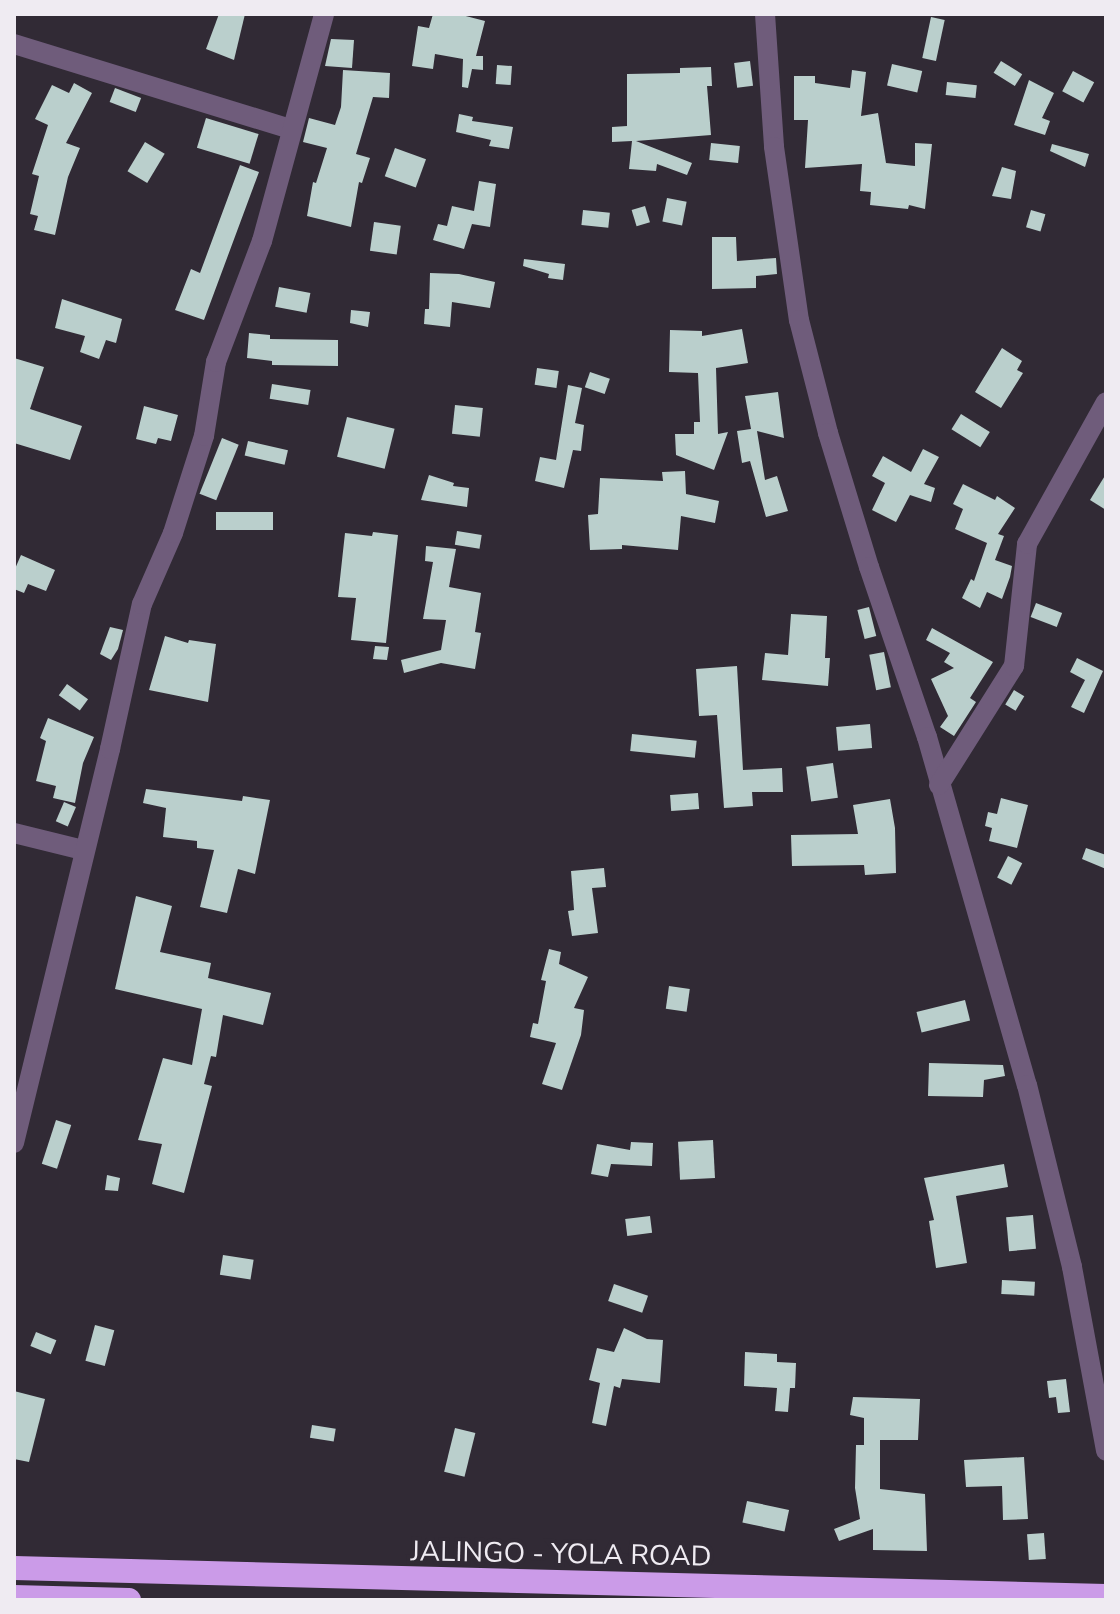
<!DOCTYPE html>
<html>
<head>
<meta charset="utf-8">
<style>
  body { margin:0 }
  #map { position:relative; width:1120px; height:1614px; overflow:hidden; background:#312a35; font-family:"Nunito Sans",sans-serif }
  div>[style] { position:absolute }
  .building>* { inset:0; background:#bacfcc; transform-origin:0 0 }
  .minor>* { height:20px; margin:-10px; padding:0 10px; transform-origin:10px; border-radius:10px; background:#6f5c7b }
  .highway>* { height:24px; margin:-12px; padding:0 12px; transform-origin:12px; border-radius:12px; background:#cb9be8 }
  span { translate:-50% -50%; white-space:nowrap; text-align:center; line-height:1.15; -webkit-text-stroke:8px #312a35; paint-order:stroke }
  .street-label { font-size:28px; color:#efebf2 }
  .frame { position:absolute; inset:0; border:16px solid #efebf2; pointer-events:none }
</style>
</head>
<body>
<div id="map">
  <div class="building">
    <i style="clip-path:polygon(219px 14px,245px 14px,234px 60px,206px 49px)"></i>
    <i style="clip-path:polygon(433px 14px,458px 14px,485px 21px,476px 56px,483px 56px,483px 70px,472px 69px,468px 88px,462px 87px,463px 59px,435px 54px,433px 69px,412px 66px,418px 26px,429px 28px)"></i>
    <i style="left:931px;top:17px;width:14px;height:42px;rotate:12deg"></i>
    <i style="clip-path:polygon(331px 39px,354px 40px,352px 68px,325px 66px)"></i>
    <i style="left:750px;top:61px;width:25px;height:16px;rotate:83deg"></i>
    <i style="left:1001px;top:61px;width:25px;height:14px;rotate:32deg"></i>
    <i style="left:892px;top:64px;width:31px;height:22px;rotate:13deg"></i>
    <i style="left:497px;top:65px;width:15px;height:19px;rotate:4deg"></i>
    <i style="clip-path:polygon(711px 67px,712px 86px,707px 86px,711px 135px,636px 141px,692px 163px,687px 175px,657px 164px,656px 171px,629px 169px,632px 141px,612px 142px,612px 127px,627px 126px,627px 74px,680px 73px,680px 68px)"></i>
    <i style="clip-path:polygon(343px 70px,390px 73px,389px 98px,373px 97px,356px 154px,370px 158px,362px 183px,359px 182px,351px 227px,307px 216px,313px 182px,316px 183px,327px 148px,303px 142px,309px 118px,335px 125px,341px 107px)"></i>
    <i style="clip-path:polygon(852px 70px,866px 72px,861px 116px,878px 113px,886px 163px,915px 166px,915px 143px,932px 144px,925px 209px,909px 205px,908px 209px,870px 205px,871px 192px,860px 191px,862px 164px,805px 168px,808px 120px,794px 120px,794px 76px,815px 76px,815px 83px,850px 88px)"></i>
    <i style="left:1073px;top:71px;width:24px;height:23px;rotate:28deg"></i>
    <i style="clip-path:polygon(1029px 80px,1054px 93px,1042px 118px,1050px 121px,1045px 135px,1014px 125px)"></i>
    <i style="left:947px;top:82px;width:30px;height:13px;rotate:6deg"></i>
    <i style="clip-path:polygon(74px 83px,92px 93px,66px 143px,80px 148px,68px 177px,55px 235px,34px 230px,38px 216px,30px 214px,39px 176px,32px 174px,48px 125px,35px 119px,52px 85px,69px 93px)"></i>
    <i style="left:115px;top:88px;width:28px;height:15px;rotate:21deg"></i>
    <i style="clip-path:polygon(459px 114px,473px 117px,472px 121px,513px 127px,509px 149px,489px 146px,491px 140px,456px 132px)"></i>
    <i style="left:206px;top:118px;width:55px;height:31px;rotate:17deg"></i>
    <i style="left:145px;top:142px;width:23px;height:34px;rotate:31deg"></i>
    <i style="left:711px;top:143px;width:29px;height:17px;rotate:6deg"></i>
    <i style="clip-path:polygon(1052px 144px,1089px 154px,1085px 167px,1050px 151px)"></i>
    <i style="left:395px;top:148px;width:33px;height:30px;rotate:20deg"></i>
    <i style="clip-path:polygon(240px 165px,259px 172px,204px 320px,175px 310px,191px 269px,200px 273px)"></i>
    <i style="clip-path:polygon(1002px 167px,1016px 171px,1011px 199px,992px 196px)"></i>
    <i style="clip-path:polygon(479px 181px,496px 184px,490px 227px,472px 224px,464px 249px,433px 240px,438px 224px,447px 226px,452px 206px,474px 211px)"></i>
    <i style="left:667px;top:198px;width:20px;height:24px;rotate:11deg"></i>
    <i style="left:645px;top:206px;width:17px;height:14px;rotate:73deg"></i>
    <i style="left:583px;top:210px;width:27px;height:15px;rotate:6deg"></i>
    <i style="left:1031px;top:210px;width:15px;height:18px;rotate:16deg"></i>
    <i style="left:374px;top:222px;width:27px;height:29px;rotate:8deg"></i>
    <i style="clip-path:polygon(712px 237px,736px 237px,737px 261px,776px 258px,777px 274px,756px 276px,756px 288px,712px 289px)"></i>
    <i style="clip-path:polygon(524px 259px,565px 264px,563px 280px,548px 278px,549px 274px,523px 266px)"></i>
    <i style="clip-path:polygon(430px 273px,459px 274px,495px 282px,490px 308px,452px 302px,450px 327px,424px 324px,425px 309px,429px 309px)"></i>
    <i style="left:279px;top:287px;width:32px;height:20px;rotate:11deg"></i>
    <i style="clip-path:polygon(62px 299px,122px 319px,116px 343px,106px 340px,99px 359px,80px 352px,85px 336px,55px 328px)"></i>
    <i style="clip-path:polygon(351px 310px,370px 312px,368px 327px,350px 323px)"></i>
    <i style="clip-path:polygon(742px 329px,748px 363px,716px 368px,718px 434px,728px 432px,714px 470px,676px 455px,675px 434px,694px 434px,694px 422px,700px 422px,698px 373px,669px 372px,670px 330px,702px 331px,702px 336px)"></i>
    <i style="clip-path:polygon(249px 333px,270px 335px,270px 339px,338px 340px,338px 366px,272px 365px,272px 361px,247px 358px)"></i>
    <i style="clip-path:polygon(1002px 348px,1022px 361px,1017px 370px,1023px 373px,1001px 408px,975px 392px)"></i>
    <i style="clip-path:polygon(14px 358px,44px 367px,30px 409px,82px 426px,70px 460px,14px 443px)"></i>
    <i style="left:537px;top:368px;width:22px;height:17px;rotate:8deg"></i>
    <i style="left:590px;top:372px;width:21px;height:16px;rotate:19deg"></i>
    <i style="left:272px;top:384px;width:39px;height:15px;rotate:9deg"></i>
    <i style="clip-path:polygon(568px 385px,582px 388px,575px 423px,584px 425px,581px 451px,573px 450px,564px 488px,535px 481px,540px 457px,556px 460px)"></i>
    <i style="clip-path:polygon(778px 392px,784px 438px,757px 431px,765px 480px,777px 476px,788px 511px,766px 517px,750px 461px,742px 463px,737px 431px,751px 429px,745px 396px)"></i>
    <i style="left:455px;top:405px;width:28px;height:29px;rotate:6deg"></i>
    <i style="clip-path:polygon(144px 406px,178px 415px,171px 441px,158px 438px,156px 444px,136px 439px)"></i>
    <i style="left:961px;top:414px;width:34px;height:18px;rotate:32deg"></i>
    <i style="left:347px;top:417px;width:49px;height:41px;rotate:14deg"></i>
    <i style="left:222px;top:438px;width:18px;height:60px;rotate:22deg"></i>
    <i style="left:248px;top:441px;width:41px;height:15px;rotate:13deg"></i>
    <i style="clip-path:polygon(923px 449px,939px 457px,924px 484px,935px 488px,931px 502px,910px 495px,896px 522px,872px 510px,885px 483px,872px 476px,883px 456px,911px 472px)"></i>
    <i style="clip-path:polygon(685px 471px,686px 494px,719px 501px,715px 523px,681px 516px,678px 550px,622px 545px,622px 549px,590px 550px,588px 515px,598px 514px,600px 478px,663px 481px,662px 472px)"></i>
    <i style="clip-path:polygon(1106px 474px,1106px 510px,1090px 500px)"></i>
    <i style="clip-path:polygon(429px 475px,454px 483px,453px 486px,469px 488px,467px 507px,421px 500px)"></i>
    <i style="clip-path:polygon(963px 484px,995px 500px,997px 496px,1015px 508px,998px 534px,1004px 536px,995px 560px,1012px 566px,1010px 577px,1002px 599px,987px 592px,980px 608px,962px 598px,971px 579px,974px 581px,987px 543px,955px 529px,963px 509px,953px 504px)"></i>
    <i style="left:273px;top:512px;width:18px;height:57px;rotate:90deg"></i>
    <i style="left:457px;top:531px;width:25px;height:14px;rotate:9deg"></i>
    <i style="clip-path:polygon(373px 532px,398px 535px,386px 643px,351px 640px,356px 598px,338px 597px,345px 533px,372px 536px)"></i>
    <i style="clip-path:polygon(426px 546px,456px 549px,449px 587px,481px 593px,475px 632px,481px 633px,475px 669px,441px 663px,404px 673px,401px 660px,441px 650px,446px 620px,423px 619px,433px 562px,425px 561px)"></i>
    <i style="clip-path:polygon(21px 555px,55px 570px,46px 591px,28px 584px,24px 593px,14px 589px,14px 571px)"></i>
    <i style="left:1036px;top:603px;width:28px;height:15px;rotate:21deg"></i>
    <i style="left:869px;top:607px;width:30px;height:12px;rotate:76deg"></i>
    <i style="clip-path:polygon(791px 614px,827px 616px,825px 658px,830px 658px,828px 686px,762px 680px,765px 653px,788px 655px)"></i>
    <i style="clip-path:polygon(110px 627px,123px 630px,118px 649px,111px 660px,100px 654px)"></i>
    <i style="clip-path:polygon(932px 628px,993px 662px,970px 698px,976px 702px,954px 736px,940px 727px,948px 716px,931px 679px,954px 668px,944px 662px,950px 653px,926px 640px)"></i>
    <i style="clip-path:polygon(165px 636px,188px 643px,189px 640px,216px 644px,208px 702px,149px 690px)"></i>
    <i style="clip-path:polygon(375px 646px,389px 647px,387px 660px,373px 659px)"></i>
    <i style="left:884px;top:652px;width:36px;height:15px;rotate:79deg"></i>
    <i style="clip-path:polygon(1077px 658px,1103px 671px,1084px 713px,1071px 707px,1085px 680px,1070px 672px)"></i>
    <i style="clip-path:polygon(737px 666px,743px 770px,782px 768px,783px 792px,752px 792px,753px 806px,724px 808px,717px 715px,699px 716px,696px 669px)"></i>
    <i style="left:67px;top:684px;width:26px;height:14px;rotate:36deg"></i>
    <i style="left:1014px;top:690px;width:12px;height:17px;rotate:31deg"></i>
    <i style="clip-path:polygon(48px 718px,94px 737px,83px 763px,75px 803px,53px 798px,56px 786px,36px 781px,46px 741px,40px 738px)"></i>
    <i style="left:870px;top:724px;width:24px;height:34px;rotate:85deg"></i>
    <i style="left:632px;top:734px;width:65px;height:17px;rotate:6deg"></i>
    <i style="left:833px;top:763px;width:35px;height:27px;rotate:82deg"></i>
    <i style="clip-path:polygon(146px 789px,242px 801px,243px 796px,270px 800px,255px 874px,238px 869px,227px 913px,200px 907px,214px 850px,197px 848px,197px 841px,163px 837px,166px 808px,143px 803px)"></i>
    <i style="left:698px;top:793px;width:16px;height:28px;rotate:86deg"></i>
    <i style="clip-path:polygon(1001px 798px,1028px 805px,1017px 848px,989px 841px,992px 828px,985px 826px,988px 812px,997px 814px)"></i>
    <i style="clip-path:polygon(890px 799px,895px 828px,896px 873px,865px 875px,864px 865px,792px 866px,791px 835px,858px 834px,853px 805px)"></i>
    <i style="left:64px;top:802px;width:13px;height:21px;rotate:23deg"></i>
    <i style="clip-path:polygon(1086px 848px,1106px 855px,1106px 869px,1082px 859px)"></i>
    <i style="left:1008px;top:856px;width:16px;height:24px;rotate:27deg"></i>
    <i style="clip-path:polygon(604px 868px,606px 887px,592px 888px,598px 933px,572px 936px,568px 911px,574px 910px,571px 871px)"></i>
    <i style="clip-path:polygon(136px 896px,172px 906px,160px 952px,211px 963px,208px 978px,271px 993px,263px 1025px,223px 1015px,216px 1057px,211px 1056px,204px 1084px,212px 1086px,184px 1193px,152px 1184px,162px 1144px,138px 1140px,163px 1058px,192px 1065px,202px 1009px,115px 989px)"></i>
    <i style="clip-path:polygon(549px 949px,561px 952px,559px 964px,588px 977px,574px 1008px,584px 1010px,581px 1035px,562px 1090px,542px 1084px,556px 1043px,530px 1037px,533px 1023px,538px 1024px,546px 981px,541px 980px)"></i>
    <i style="left:669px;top:986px;width:21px;height:23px;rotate:8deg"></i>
    <i style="left:965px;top:1000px;width:21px;height:50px;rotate:76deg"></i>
    <i style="clip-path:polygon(929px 1063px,1003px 1065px,1005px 1076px,984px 1080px,983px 1097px,928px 1096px)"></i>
    <i style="left:56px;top:1120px;width:16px;height:46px;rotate:18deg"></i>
    <i style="left:713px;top:1140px;width:38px;height:35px;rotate:87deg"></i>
    <i style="clip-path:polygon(631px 1142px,653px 1143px,652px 1166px,611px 1164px,608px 1177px,591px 1174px,597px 1144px,630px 1150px)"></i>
    <i style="clip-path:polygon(1004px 1164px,1008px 1187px,956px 1196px,967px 1263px,936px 1268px,929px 1221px,934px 1220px,924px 1178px)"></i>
    <i style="clip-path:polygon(107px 1175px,120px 1178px,118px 1191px,105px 1190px)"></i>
    <i style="left:1033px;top:1215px;width:34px;height:27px;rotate:85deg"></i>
    <i style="left:650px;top:1216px;width:17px;height:25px;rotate:83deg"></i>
    <i style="left:223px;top:1255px;width:31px;height:20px;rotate:9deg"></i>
    <i style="left:1002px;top:1280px;width:33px;height:14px;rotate:3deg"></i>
    <i style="left:614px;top:1284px;width:36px;height:18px;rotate:19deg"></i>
    <i style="left:95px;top:1325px;width:20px;height:37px;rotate:15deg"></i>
    <i style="clip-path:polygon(624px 1328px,647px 1339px,663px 1340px,660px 1383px,622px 1379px,620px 1388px,614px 1386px,606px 1426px,592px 1423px,600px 1383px,589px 1380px,597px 1348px,614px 1352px)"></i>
    <i style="left:36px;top:1332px;width:22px;height:15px;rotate:22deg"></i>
    <i style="clip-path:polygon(745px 1352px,777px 1354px,777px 1362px,796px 1363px,795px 1388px,790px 1388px,788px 1412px,775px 1411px,777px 1388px,744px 1386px)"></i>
    <i style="clip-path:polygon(1066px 1379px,1070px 1412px,1058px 1413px,1056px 1397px,1049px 1398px,1047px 1381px)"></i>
    <i style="clip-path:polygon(14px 1391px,45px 1399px,29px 1462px,14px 1459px)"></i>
    <i style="clip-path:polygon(853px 1397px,920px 1399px,918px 1440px,880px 1440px,880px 1489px,925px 1494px,927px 1551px,873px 1550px,873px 1529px,839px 1541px,834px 1529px,860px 1519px,855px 1488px,856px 1445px,864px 1445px,864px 1418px,850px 1415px)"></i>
    <i style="left:312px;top:1425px;width:24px;height:13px;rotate:9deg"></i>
    <i style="left:455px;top:1428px;width:21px;height:45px;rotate:14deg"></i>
    <i style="clip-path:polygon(1024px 1457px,1028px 1519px,1003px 1520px,1002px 1486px,966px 1487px,964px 1460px)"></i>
    <i style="left:747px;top:1501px;width:43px;height:22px;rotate:12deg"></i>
    <i style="left:1044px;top:1533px;width:26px;height:17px;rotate:86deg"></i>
  </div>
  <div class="minor">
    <i style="left:765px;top:14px;width:133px;rotate:86.1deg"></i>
    <i style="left:774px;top:147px;width:175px;rotate:81.8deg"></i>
    <i style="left:799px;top:320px;width:117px;rotate:75.6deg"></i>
    <i style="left:828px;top:433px;width:140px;rotate:73deg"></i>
    <i style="left:869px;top:567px;width:180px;rotate:71.2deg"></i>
    <i style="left:927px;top:737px;width:362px;rotate:74deg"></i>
    <i style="left:1027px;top:1085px;width:187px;rotate:76.1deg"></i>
    <i style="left:1072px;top:1267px;width:187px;rotate:79.5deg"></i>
    <i style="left:14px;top:44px;width:290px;rotate:17.1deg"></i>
    <i style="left:939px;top:785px;width:141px;rotate:-57.8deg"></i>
    <i style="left:1014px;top:666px;width:123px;rotate:-83.9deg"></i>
    <i style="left:1027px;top:544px;width:162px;rotate:-60.9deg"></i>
    <i style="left:14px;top:833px;width:71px;rotate:13.8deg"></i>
    <i style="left:14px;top:1143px;width:406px;rotate:-76.3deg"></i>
    <i style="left:110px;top:749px;width:148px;rotate:-77.6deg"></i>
    <i style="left:142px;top:604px;width:77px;rotate:-66.4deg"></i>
    <i style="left:173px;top:533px;width:102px;rotate:-72.3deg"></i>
    <i style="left:204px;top:436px;width:75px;rotate:-80.8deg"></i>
    <i style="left:216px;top:362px;width:129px;rotate:-69.2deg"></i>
    <i style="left:262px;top:241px;width:235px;rotate:-74.7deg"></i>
  </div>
  <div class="highway">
    <i style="left:14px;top:1568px;width:1092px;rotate:1.47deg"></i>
    <i style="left:14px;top:1597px;width:115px;rotate:1.5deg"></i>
  </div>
  <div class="street-label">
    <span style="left:561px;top:1554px;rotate:1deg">JALINGO - YOLA ROAD</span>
  </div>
  <div class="frame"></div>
</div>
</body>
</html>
